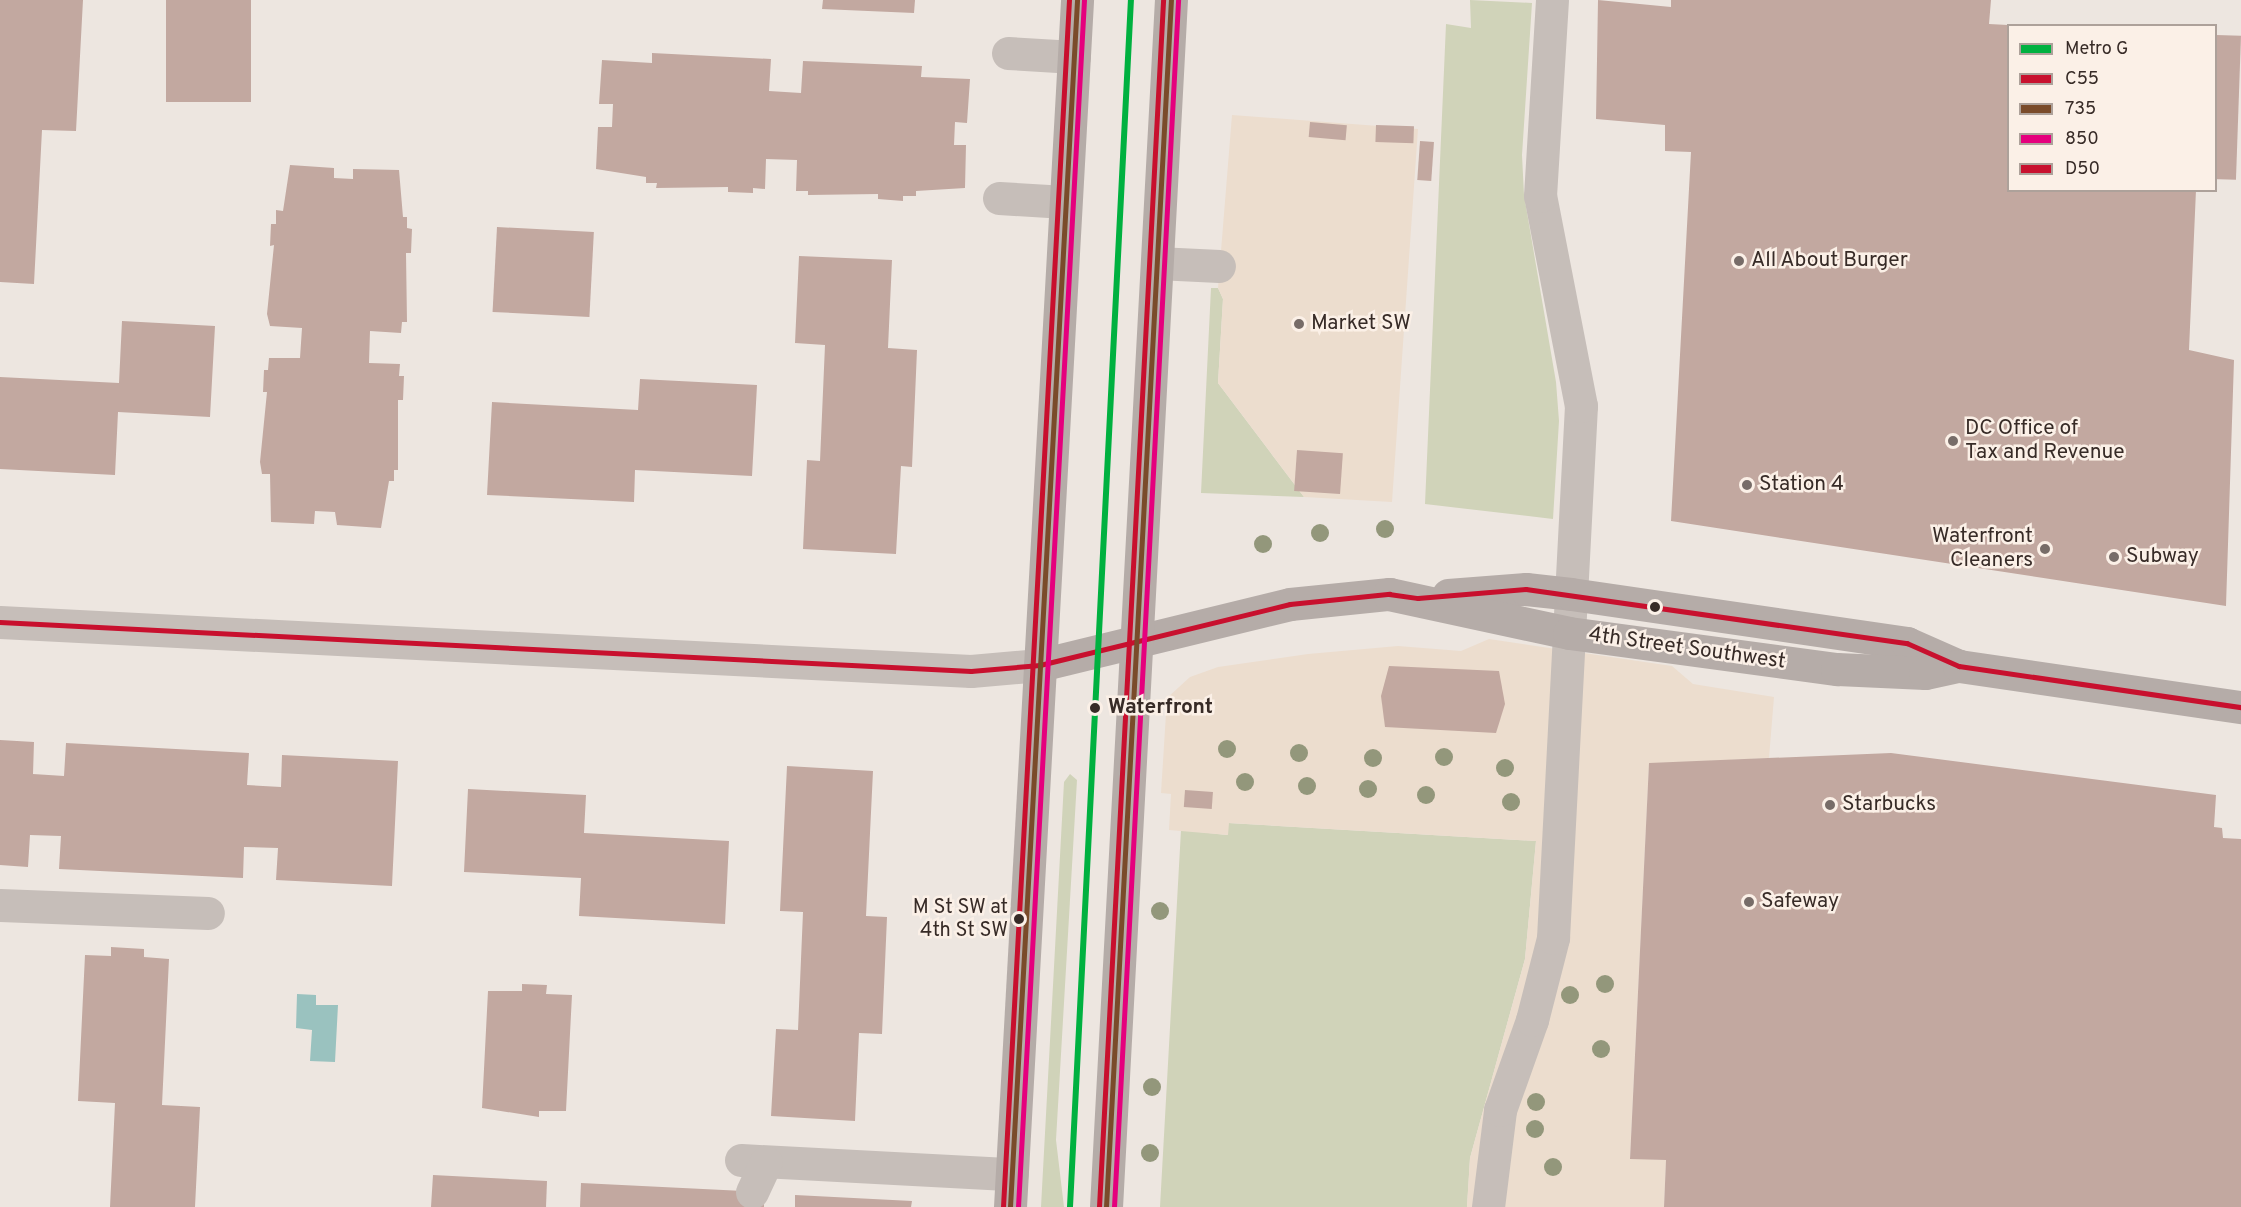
<!DOCTYPE html>
<html>
<head>
<meta charset="utf-8">
<style>
  body { margin:0 }
  #map { position:relative; width:2241px; height:1207px; overflow:hidden; background:#ede6e0; font-family:Overpass,sans-serif }
  div>[style] { position:absolute }
  .green>* { inset:0; background:#d0d3b9 }
  .plaza>* { inset:0; background:#ecddce }
  .water>* { inset:0; background:#9ac2bf }
  .building>* { inset:0; background:#c2a8a0; transform-origin:0 0 }
  .minor>* { height:33px; margin:-16.5px; padding:0 16.5px; transform-origin:16.5px; border-radius:16.5px; background:#c6beb9 }
  .major>* { height:33px; margin:-16.5px; padding:0 16.5px; transform-origin:16.5px; border-radius:16.5px; background:#b5aca8 }
  .bus-1>* { height:4.5px; margin:-2.25px; padding:0 2.25px; transform-origin:2.25px; border-radius:2.25px; background:#c8102e }
  .bus-2>* { height:4.5px; margin:-2.25px; padding:0 2.25px; transform-origin:2.25px; border-radius:2.25px; background:#7a4b2a }
  .bus-3>* { height:4.5px; margin:-2.25px; padding:0 2.25px; transform-origin:2.25px; border-radius:2.25px; background:#e5007d }
  .bus-4>* { height:4.5px; margin:-2.25px; padding:0 2.25px; transform-origin:2.25px; border-radius:2.25px; background:#c8102e }
  .metro-1>* { height:6px; margin:-3px; padding:0 3px; transform-origin:3px; border-radius:3px; background:#00b140 }
  .trees>* { width:18px; height:18px; margin:-9px; border-radius:50%; background:#93977b }
  .dots>* { width:16px; height:16px; translate:-50% -50%; box-sizing:border-box; border:3px solid #fbf0e7; border-radius:50% }
  span { translate:-50% -50%; white-space:nowrap; text-align:center; line-height:1.15; -webkit-text-stroke:5px #fbf0e7; paint-order:stroke }
  .bus-label { font-size:20px; color:#372b27 }
  .right { translate:-100% -50%; text-align:right }
  .poi-label { font-size:21px; color:#372b27 }
  .left { translate:0 -50%; text-align:left }
  .street-label { font-size:21px; color:#372b27 }
  .stop-label { font-size:21px; color:#372b27; font-weight:700 }
  .legend { position:absolute; left:2007px; top:24px; width:210px; height:168px; box-sizing:border-box; background:#fbf0e7; border:2px solid #ada19a; margin:0; padding:8px 10px; list-style:none; font-size:18px; color:#372b27 }
  .legend li { display:flex; align-items:center; gap:12px; height:30px }
  .legend b { width:30px; border:2px solid #ada19a }
</style>
</head>
<body>
<div id="map">
  <div class="green">
    <i style="clip-path:polygon(1470px 0,1532px 3px,1522px 155px,1524px 195px,1556px 382px,1559px 421px,1553px 519px,1425px 504px,1446px 24px,1471px 28px)"></i>
    <i style="clip-path:polygon(1211px 288px,1218px 288px,1223px 299px,1218px 383px,1304px 497px,1201px 493px)"></i>
    <i style="clip-path:polygon(1070px 774px,1077px 780px,1056px 1140px,1064px 1207px,1041px 1207px,1064px 782px)"></i>
    <i style="clip-path:polygon(1228px 823px,1536px 841px,1525px 959px,1470px 1158px,1467px 1207px,1160px 1207px,1181px 830px,1227px 835px)"></i>
  </div>
  <div class="plaza">
    <i style="clip-path:polygon(1232px 115px,1418px 129px,1392px 502px,1304px 497px,1218px 383px,1223px 299px,1218px 288px)"></i>
    <i style="clip-path:polygon(1489px 639px,1672px 666px,1693px 684px,1774px 697px,1769px 758px,1649px 764px,1630px 1158px,1666px 1160px,1664px 1207px,1467px 1207px,1470px 1158px,1525px 959px,1536px 841px,1229px 823px,1228px 835px,1169px 830px,1171px 794px,1161px 793px,1167px 698px,1190px 677px,1218px 667px,1308px 654px,1398px 646px,1461px 651px)"></i>
  </div>
  <div class="water">
    <i style="clip-path:polygon(297px 994px,316px 995px,316px 1005px,338px 1005px,335px 1062px,310px 1061px,312px 1030px,296px 1028px)"></i>
  </div>
  <div class="building">
    <i style="clip-path:polygon(0 0,83px 0,76px 131px,42px 130px,34px 284px,0 282px)"></i>
    <i style="left:166px;top:0;width:85px;height:102px"></i>
    <i style="clip-path:polygon(823px 0,915px 0,914px 13px,822px 9px)"></i>
    <i style="clip-path:polygon(1598px 0,1671px 7px,1671px 0,1991px 0,1989px 24px,2008px 25px,2008px 190px,2196px 190px,2189px 350px,2234px 360px,2226px 606px,1671px 521px,1691px 152px,1665px 151px,1665px 125px,1596px 119px)"></i>
    <i style="left:2216px;top:35px;width:25px;height:144px;rotate:2deg"></i>
    <i style="clip-path:polygon(652px 53px,771px 59px,769px 91px,801px 93px,803px 61px,922px 66px,921px 77px,970px 79px,967px 123px,955px 122px,954px 145px,966px 145px,965px 188px,916px 191px,916px 196px,903px 196px,903px 201px,878px 199px,878px 194px,808px 195px,808px 191px,796px 191px,797px 160px,766px 159px,765px 189px,753px 188px,753px 193px,728px 192px,728px 187px,656px 188px,657px 183px,646px 183px,646px 177px,596px 169px,598px 127px,612px 127px,613px 104px,599px 104px,602px 60px,652px 63px)"></i>
    <i style="left:1310px;top:122px;width:37px;height:15px;rotate:5deg"></i>
    <i style="left:1376px;top:125px;width:38px;height:17px;rotate:2deg"></i>
    <i style="left:1420px;top:141px;width:14px;height:39px;rotate:4deg"></i>
    <i style="clip-path:polygon(290px 165px,334px 168px,334px 178px,353px 179px,353px 169px,399px 170px,403px 217px,407px 217px,407px 228px,412px 229px,411px 253px,406px 253px,407px 322px,402px 322px,401px 333px,370px 331px,369px 363px,400px 364px,399px 376px,404px 376px,403px 400px,398px 400px,398px 470px,394px 470px,394px 481px,389px 481px,381px 528px,337px 525px,335px 512px,315px 511px,314px 524px,271px 522px,270px 474px,262px 474px,260px 462px,267px 392px,263px 392px,264px 370px,268px 370px,269px 358px,300px 358px,302px 328px,270px 326px,267px 314px,274px 245px,270px 246px,271px 224px,276px 224px,276px 210px,283px 211px)"></i>
    <i style="left:497px;top:227px;width:97px;height:85px;rotate:3deg"></i>
    <i style="clip-path:polygon(799px 256px,892px 260px,888px 348px,917px 350px,912px 467px,901px 466px,896px 554px,803px 549px,807px 460px,820px 461px,825px 345px,795px 343px)"></i>
    <i style="clip-path:polygon(122px 321px,215px 326px,210px 417px,118px 412px,115px 475px,0 469px,0 377px,119px 383px)"></i>
    <i style="clip-path:polygon(640px 379px,757px 385px,752px 476px,635px 470px,634px 502px,487px 495px,492px 402px,638px 410px)"></i>
    <i style="left:1297px;top:450px;width:46px;height:41px;rotate:4deg"></i>
    <i style="clip-path:polygon(1389px 666px,1499px 671px,1505px 704px,1496px 733px,1385px 727px,1381px 696px)"></i>
    <i style="clip-path:polygon(0 740px,34px 742px,33px 774px,64px 776px,66px 743px,249px 753px,247px 785px,281px 787px,282px 755px,398px 761px,392px 886px,276px 880px,278px 848px,244px 847px,243px 878px,59px 869px,61px 836px,30px 835px,28px 867px,0 865px)"></i>
    <i style="clip-path:polygon(1891px 753px,2216px 795px,2214px 827px,2222px 828px,2223px 838px,2241px 839px,2241px 1207px,1664px 1207px,1666px 1160px,1630px 1159px,1649px 763px)"></i>
    <i style="clip-path:polygon(787px 766px,873px 771px,866px 916px,887px 917px,882px 1034px,859px 1033px,855px 1121px,771px 1116px,776px 1029px,798px 1030px,803px 912px,780px 911px)"></i>
    <i style="clip-path:polygon(468px 789px,586px 795px,584px 833px,729px 841px,725px 924px,579px 916px,581px 878px,464px 872px)"></i>
    <i style="left:1185px;top:790px;width:28px;height:17px;rotate:4deg"></i>
    <i style="clip-path:polygon(111px 947px,144px 949px,144px 957px,169px 959px,162px 1105px,200px 1107px,195px 1207px,110px 1207px,115px 1103px,78px 1101px,85px 955px,111px 956px)"></i>
    <i style="clip-path:polygon(522px 984px,547px 985px,546px 994px,572px 995px,566px 1111px,539px 1111px,539px 1117px,482px 1108px,488px 991px,522px 991px)"></i>
    <i style="clip-path:polygon(433px 1175px,547px 1181px,546px 1207px,431px 1207px)"></i>
    <i style="clip-path:polygon(581px 1183px,764px 1192px,764px 1207px,580px 1207px)"></i>
    <i style="clip-path:polygon(795px 1195px,912px 1201px,911px 1207px,795px 1207px)"></i>
  </div>
  <div class="minor">
    <i style="left:1008px;top:53px;width:66px;rotate:3.5deg"></i>
    <i style="left:999px;top:198px;width:66px;rotate:3.5deg"></i>
    <i style="left:1157px;top:263px;width:62px;rotate:2.8deg"></i>
    <i style="left:0;top:622px;width:972px;rotate:2.89deg"></i>
    <i style="left:971px;top:671px;width:69px;rotate:-5deg"></i>
    <i style="left:0;top:905px;width:208px;rotate:2.2deg"></i>
    <i style="left:741px;top:1160px;width:271px;rotate:3deg"></i>
    <i style="left:752px;top:1192px;width:33px;rotate:-65deg"></i>
    <i style="left:1488px;top:1207px;width:98px;rotate:-82.9deg"></i>
    <i style="left:1500px;top:1110px;width:96px;rotate:-70.4deg"></i>
    <i style="left:1532px;top:1020px;width:85px;rotate:-75.6deg"></i>
    <i style="left:1553px;top:938px;width:533px;rotate:-86.99deg"></i>
    <i style="left:1581px;top:406px;width:214px;rotate:-101deg"></i>
    <i style="left:1540px;top:196px;width:196px;rotate:-86.5deg"></i>
  </div>
  <div class="major">
    <i style="left:1448px;top:595px;width:78px;rotate:-4.4deg"></i>
    <i style="left:1526px;top:589px;width:45px;rotate:6.3deg"></i>
    <i style="left:1571px;top:594px;width:340px;rotate:8.3deg"></i>
    <i style="left:1907px;top:643px;width:57px;rotate:23.9deg"></i>
    <i style="left:1040px;top:665px;width:257px;rotate:-13.7deg"></i>
    <i style="left:1290px;top:604px;width:100px;rotate:-5.8deg"></i>
    <i style="left:1389px;top:594px;width:184px;rotate:12.2deg"></i>
    <i style="left:1569px;top:633px;width:270px;rotate:7.7deg"></i>
    <i style="left:1837px;top:669px;width:88px;rotate:2.6deg"></i>
    <i style="left:1925px;top:673px;width:35px;rotate:-12deg"></i>
    <i style="left:1959px;top:666px;width:285px;rotate:8.3deg"></i>
    <i style="left:1010px;top:1207px;width:1209px;rotate:-86.82deg"></i>
    <i style="left:1106px;top:1207px;width:1209px;rotate:-86.92deg"></i>
  </div>
  <div class="bus-1">
    <i style="left:0;top:622px;width:972px;rotate:2.89deg"></i>
    <i style="left:971px;top:671px;width:69px;rotate:-5deg"></i>
    <i style="left:1040px;top:665px;width:257px;rotate:-13.7deg"></i>
    <i style="left:1290px;top:604px;width:100px;rotate:-5.8deg"></i>
    <i style="left:1389px;top:594px;width:29px;rotate:8deg"></i>
    <i style="left:1418px;top:598px;width:108px;rotate:-4.8deg"></i>
    <i style="left:1526px;top:589px;width:385px;rotate:8.1deg"></i>
    <i style="left:1907px;top:643px;width:57px;rotate:23.9deg"></i>
    <i style="left:1959px;top:666px;width:285px;rotate:8.3deg"></i>
  </div>
  <div class="bus-2">
    <i style="left:1010px;top:1207px;width:1209px;rotate:-86.82deg"></i>
    <i style="left:1106px;top:1207px;width:1209px;rotate:-86.92deg"></i>
  </div>
  <div class="bus-3">
    <i style="left:1018px;top:1207px;width:1209px;rotate:-86.87deg"></i>
    <i style="left:1114px;top:1207px;width:1209px;rotate:-86.96deg"></i>
  </div>
  <div class="bus-4">
    <i style="left:1003px;top:1207px;width:1209px;rotate:-86.87deg"></i>
    <i style="left:1099px;top:1207px;width:1209px;rotate:-86.96deg"></i>
  </div>
  <div class="metro-1">
    <i style="left:1070px;top:1207px;width:1209px;rotate:-87.11deg"></i>
  </div>
  <div class="trees">
    <i style="left:1385px;top:529px"></i>
    <i style="left:1320px;top:533px"></i>
    <i style="left:1263px;top:544px"></i>
    <i style="left:1227px;top:749px"></i>
    <i style="left:1299px;top:753px"></i>
    <i style="left:1444px;top:757px"></i>
    <i style="left:1373px;top:758px"></i>
    <i style="left:1505px;top:768px"></i>
    <i style="left:1245px;top:782px"></i>
    <i style="left:1307px;top:786px"></i>
    <i style="left:1368px;top:789px"></i>
    <i style="left:1426px;top:795px"></i>
    <i style="left:1511px;top:802px"></i>
    <i style="left:1160px;top:911px"></i>
    <i style="left:1605px;top:984px"></i>
    <i style="left:1570px;top:995px"></i>
    <i style="left:1601px;top:1049px"></i>
    <i style="left:1152px;top:1087px"></i>
    <i style="left:1536px;top:1102px"></i>
    <i style="left:1535px;top:1129px"></i>
    <i style="left:1150px;top:1153px"></i>
    <i style="left:1553px;top:1167px"></i>
  </div>
  <div class="dots">
    <i style="left:1739px;top:261px;background:#776c68"></i>
    <i style="left:1299px;top:324px;background:#776c68"></i>
    <i style="left:1953px;top:441px;background:#776c68"></i>
    <i style="left:1747px;top:485px;background:#776c68"></i>
    <i style="left:2045px;top:549px;background:#776c68"></i>
    <i style="left:2114px;top:557px;background:#776c68"></i>
    <i style="left:1655px;top:607px;background:#372b27"></i>
    <i style="left:1095px;top:708px;background:#372b27"></i>
    <i style="left:1830px;top:805px;background:#776c68"></i>
    <i style="left:1749px;top:902px;background:#776c68"></i>
    <i style="left:1019px;top:919px;background:#372b27"></i>
  </div>
  <div class="bus-label">
    <span class="right" style="left:1008px;top:920px">M St SW at<br>4th St SW</span>
  </div>
  <div class="poi-label">
    <span class="left" style="left:1751px;top:261px">All About Burger</span>
    <span class="left" style="left:1311px;top:324px">Market SW</span>
    <span class="left" style="left:1965px;top:441px">DC Office of<br>Tax and Revenue</span>
    <span class="left" style="left:1759px;top:485px">Station 4</span>
    <span class="right" style="left:2033px;top:549px">Waterfront<br>Cleaners</span>
    <span class="left" style="left:2126px;top:557px">Subway</span>
    <span class="left" style="left:1842px;top:805px">Starbucks</span>
    <span class="left" style="left:1761px;top:902px">Safeway</span>
  </div>
  <div class="street-label">
    <span style="left:1687px;top:649px;rotate:8deg">4th Street Southwest</span>
  </div>
  <div class="stop-label">
    <span class="left" style="left:1108px;top:708px">Waterfront</span>
  </div>
  <ul class="legend">
  <li><b style="height:8px;background:#00b140"></b>Metro G</li>
  <li><b style="height:8px;background:#c8102e"></b>C55</li>
  <li><b style="height:8px;background:#7a4b2a"></b>735</li>
  <li><b style="height:8px;background:#e5007d"></b>850</li>
  <li><b style="height:8px;background:#c8102e"></b>D50</li>
  </ul>
</div>
</body>
</html>
